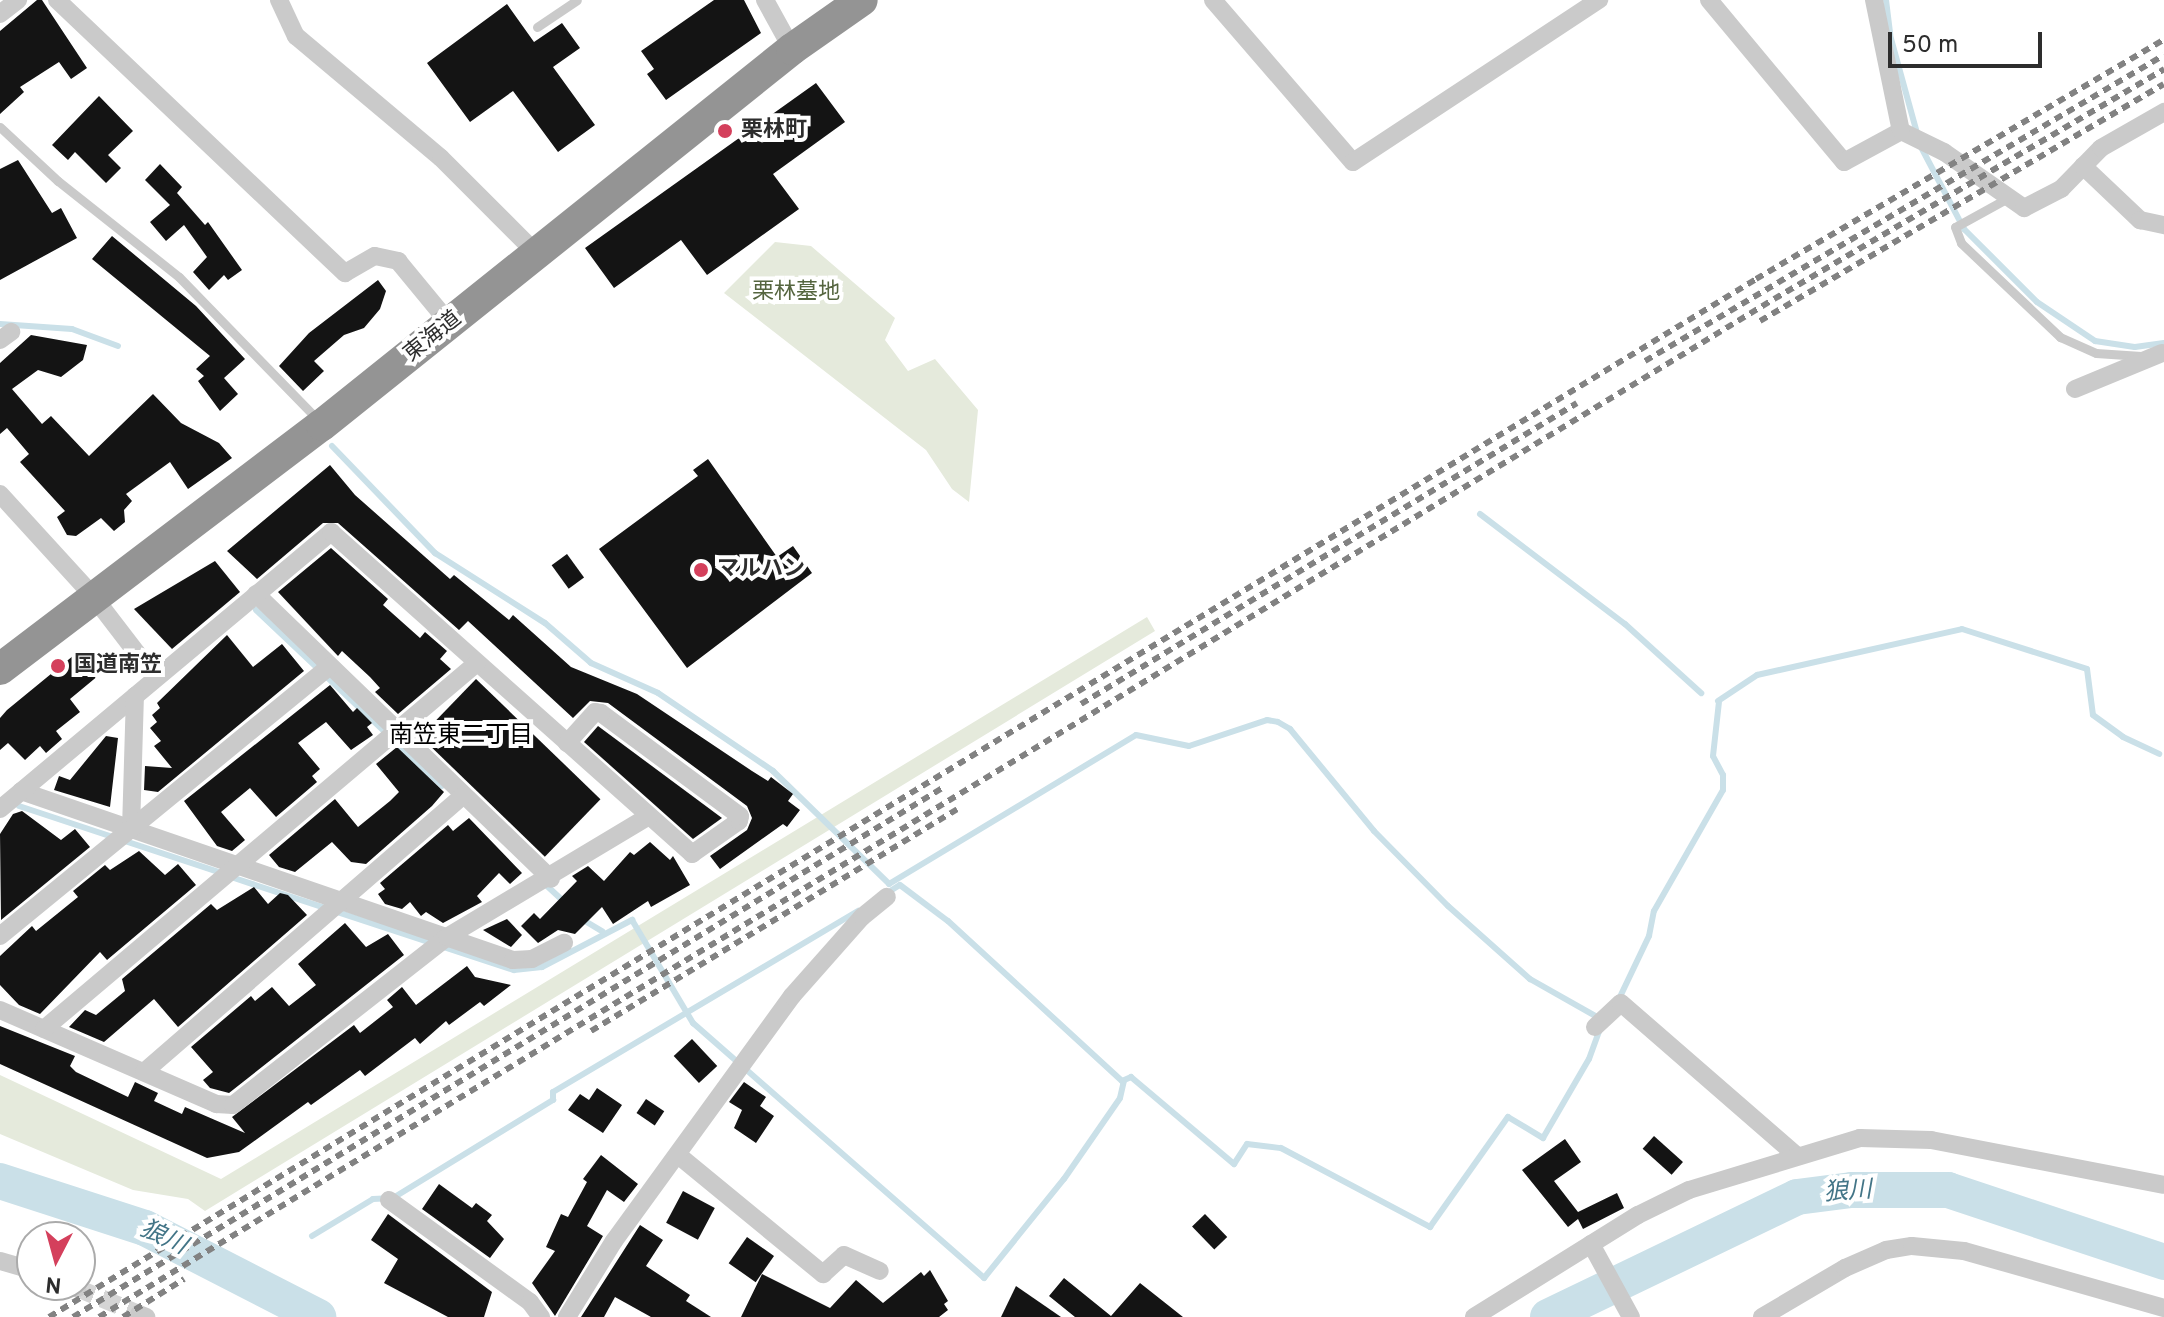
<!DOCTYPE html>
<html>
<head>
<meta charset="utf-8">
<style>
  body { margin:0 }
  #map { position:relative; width:2164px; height:1317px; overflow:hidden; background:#fff; font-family:Overpass,"Noto Sans JP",sans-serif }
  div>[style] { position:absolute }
  .green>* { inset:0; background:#e5eadc }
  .stream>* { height:6px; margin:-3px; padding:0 3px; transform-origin:3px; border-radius:3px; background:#cae0e8 }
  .river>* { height:36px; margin:-18px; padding:0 18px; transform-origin:18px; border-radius:18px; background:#cae0e8 }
  .building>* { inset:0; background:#141414; transform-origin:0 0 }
  .street-tunnel>* { height:18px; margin-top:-9px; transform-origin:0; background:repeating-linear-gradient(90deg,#d5d5d5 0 18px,transparent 0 27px) }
  .lane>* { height:9px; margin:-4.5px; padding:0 4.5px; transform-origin:4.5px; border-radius:4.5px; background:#cacaca }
  .street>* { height:18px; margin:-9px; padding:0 9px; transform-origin:9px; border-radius:9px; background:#cacaca }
  .highway>* { height:32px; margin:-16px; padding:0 16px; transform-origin:16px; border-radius:16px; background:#949494 }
  .rail>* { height:6px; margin-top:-3px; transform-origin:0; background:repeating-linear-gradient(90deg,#828282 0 8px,transparent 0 14px) }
  .dots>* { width:22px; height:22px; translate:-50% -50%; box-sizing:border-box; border:4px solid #fff; border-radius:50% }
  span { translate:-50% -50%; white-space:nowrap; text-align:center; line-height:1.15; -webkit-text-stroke:8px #fff; paint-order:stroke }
  .poi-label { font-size:22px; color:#2d2d2d; font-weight:700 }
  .left { translate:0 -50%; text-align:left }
  .park-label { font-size:22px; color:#55653f }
  .street-label { font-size:22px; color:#2d2d2d }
  .neighbourhood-label { font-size:24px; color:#000 }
  .water-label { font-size:24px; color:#437587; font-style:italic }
  .north { position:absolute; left:16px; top:1221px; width:80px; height:80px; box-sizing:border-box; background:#fff; border:2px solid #ababab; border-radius:50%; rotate:186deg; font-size:22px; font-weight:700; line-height:32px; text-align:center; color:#2d2d2d }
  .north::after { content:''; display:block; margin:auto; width:28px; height:36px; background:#d4405c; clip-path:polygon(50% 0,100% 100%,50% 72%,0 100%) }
  .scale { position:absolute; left:1888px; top:32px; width:154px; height:36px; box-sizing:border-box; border:4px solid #2d2d2d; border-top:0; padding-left:10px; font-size:24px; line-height:28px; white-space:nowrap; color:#2d2d2d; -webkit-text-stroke:6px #fff; paint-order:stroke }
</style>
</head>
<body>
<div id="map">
  <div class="green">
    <i style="clip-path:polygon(775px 242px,811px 246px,895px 318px,885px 340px,908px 371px,935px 359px,978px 410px,969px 502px,952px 489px,926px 450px,724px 293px)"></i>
    <i style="clip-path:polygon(1147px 617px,1155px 631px,205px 1211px,188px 1199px,133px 1190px,0 1134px,0 1075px,221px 1179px)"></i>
  </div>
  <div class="stream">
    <i style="left:1886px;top:0;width:35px;rotate:83deg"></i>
    <i style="left:1890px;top:35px;width:102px;rotate:74.6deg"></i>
    <i style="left:1921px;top:147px;width:93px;rotate:62.3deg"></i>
    <i style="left:1964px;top:229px;width:103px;rotate:45deg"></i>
    <i style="left:2037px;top:302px;width:70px;rotate:33.9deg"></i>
    <i style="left:2095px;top:341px;width:40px;rotate:8.5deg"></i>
    <i style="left:2135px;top:347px;width:29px;rotate:-8deg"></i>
    <i style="left:0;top:324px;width:72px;rotate:4deg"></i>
    <i style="left:72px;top:329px;width:49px;rotate:20.3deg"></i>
    <i style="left:332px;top:446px;width:149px;rotate:46.1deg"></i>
    <i style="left:435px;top:553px;width:130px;rotate:32.5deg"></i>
    <i style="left:545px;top:623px;width:61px;rotate:41deg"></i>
    <i style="left:591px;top:663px;width:73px;rotate:24.1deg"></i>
    <i style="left:658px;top:693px;width:139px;rotate:34.1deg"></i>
    <i style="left:773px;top:771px;width:162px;rotate:44.2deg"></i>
    <i style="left:889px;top:884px;width:288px;rotate:-31.1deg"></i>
    <i style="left:1136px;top:735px;width:54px;rotate:11.7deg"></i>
    <i style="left:1189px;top:746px;width:82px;rotate:-18.4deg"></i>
    <i style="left:1267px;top:720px;width:11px;rotate:10deg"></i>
    <i style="left:1278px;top:722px;width:14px;rotate:30deg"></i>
    <i style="left:1290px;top:729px;width:132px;rotate:50.5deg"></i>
    <i style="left:1374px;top:831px;width:105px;rotate:45.4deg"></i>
    <i style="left:1448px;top:906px;width:110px;rotate:41.7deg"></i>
    <i style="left:1530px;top:979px;width:79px;rotate:29.5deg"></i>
    <i style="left:1480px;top:514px;width:182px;rotate:37.2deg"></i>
    <i style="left:1625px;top:624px;width:103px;rotate:42.2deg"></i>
    <i style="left:256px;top:610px;width:256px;rotate:43.4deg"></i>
    <i style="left:1718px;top:701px;width:47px;rotate:-33.7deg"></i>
    <i style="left:1757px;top:675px;width:210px;rotate:-12.6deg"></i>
    <i style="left:1962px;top:629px;width:131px;rotate:17.7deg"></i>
    <i style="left:2087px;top:669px;width:46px;rotate:82.6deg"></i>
    <i style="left:2093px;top:715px;width:37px;rotate:36deg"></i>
    <i style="left:2123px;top:737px;width:40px;rotate:25deg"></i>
    <i style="left:19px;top:806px;width:213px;rotate:18.3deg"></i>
    <i style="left:231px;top:877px;width:298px;rotate:18.2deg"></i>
    <i style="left:514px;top:970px;width:28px;rotate:-6deg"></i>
    <i style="left:542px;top:967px;width:102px;rotate:-27.6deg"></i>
    <i style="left:632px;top:920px;width:120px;rotate:59.4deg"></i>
    <i style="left:693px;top:1023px;width:387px;rotate:41.2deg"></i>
    <i style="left:984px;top:1278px;width:127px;rotate:-51.1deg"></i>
    <i style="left:1064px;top:1179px;width:98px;rotate:-55.3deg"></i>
    <i style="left:1120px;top:1098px;width:17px;rotate:-77deg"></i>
    <i style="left:546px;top:885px;width:25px;rotate:43deg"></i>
    <i style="left:887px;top:893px;width:15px;rotate:-32deg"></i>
    <i style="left:900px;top:885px;width:60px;rotate:36.9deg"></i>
    <i style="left:948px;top:921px;width:236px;rotate:42.6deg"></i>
    <i style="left:1122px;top:1081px;width:10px;rotate:-24deg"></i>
    <i style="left:1131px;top:1077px;width:135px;rotate:40.2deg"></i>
    <i style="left:1234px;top:1164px;width:24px;rotate:-57deg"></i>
    <i style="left:1247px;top:1144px;width:34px;rotate:7deg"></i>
    <i style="left:1281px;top:1148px;width:169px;rotate:27.9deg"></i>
    <i style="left:1430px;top:1227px;width:135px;rotate:-54.7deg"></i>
    <i style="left:1508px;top:1117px;width:41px;rotate:31deg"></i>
    <i style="left:1543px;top:1138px;width:91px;rotate:-59.8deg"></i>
    <i style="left:1589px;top:1059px;width:30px;rotate:-70deg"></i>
    <i style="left:580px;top:918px;width:26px;rotate:31deg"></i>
    <i style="left:1618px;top:1001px;width:72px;rotate:-64.5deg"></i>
    <i style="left:1649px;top:936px;width:25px;rotate:-79deg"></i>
    <i style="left:1654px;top:911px;width:139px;rotate:-60.3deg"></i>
    <i style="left:1723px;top:790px;width:15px;rotate:-90deg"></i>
    <i style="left:1723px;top:775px;width:21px;rotate:-118deg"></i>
    <i style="left:1713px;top:756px;width:54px;rotate:-83.7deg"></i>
    <i style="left:312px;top:1236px;width:71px;rotate:-31.2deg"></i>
    <i style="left:373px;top:1199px;width:20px;rotate:-3deg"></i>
    <i style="left:393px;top:1198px;width:188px;rotate:-31.5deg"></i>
    <i style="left:553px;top:1100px;width:8px;rotate:-90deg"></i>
    <i style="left:553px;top:1092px;width:355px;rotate:-30.7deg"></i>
  </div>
  <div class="river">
    <i style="left:0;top:1181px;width:152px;rotate:18deg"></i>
    <i style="left:145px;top:1228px;width:195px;rotate:27.2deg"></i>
    <i style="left:1548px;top:1317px;width:276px;rotate:-25.7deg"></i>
    <i style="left:1797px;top:1197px;width:55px;rotate:-7.3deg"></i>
    <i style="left:1852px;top:1190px;width:96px"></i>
    <i style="left:1948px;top:1190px;width:228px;rotate:18.4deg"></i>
  </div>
  <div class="building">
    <i style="clip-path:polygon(37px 0,42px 0,87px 68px,71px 79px,59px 62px,20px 87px,24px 92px,0 114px,0 31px)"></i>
    <i style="clip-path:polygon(714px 0,744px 0,761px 33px,666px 100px,647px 74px,654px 69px,641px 51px)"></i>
    <i style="clip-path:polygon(507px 4px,534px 42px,562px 23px,580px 48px,553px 67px,595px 125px,558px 152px,513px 91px,470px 122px,427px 63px)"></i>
    <i style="clip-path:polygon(816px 83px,845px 122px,773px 174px,799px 209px,707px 275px,681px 240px,614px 288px,585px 248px)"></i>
    <i style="clip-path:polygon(99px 96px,133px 131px,108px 155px,121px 168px,106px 183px,75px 152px,68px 160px,52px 145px)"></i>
    <i style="clip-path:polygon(18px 160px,52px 213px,61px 208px,77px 238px,0 280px,0 169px)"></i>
    <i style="clip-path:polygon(160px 164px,182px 187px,177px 193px,205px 225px,208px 222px,242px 270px,228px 280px,224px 275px,209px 290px,193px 272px,207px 257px,184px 225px,166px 241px,150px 222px,170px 205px,145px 180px)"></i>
    <i style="clip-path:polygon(112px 236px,196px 306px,245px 359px,224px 378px,238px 394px,220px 411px,198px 381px,204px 376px,196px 369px,210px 356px,92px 259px)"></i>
    <i style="clip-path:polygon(378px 280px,386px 291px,380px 309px,364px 328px,344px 335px,314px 361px,324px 371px,303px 391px,279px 366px,309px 333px)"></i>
    <i style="clip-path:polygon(31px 335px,87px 345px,83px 360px,61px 377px,38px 370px,12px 389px,42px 424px,51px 416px,89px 456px,153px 394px,181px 423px,219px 443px,232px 458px,188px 489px,170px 462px,126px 494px,132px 501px,124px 510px,125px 522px,114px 531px,101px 518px,76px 536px,67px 535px,57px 517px,65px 511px,20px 462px,29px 454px,7px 428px,0 434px,0 363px)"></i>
    <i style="clip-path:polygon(708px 459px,777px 557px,793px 546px,812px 573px,687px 668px,599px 549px,698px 476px,693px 470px)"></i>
    <i style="clip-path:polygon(330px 465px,355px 495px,450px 579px,454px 575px,509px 620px,513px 615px,571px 667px,637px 694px,752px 771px,768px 781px,771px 777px,793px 794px,788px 801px,800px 810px,787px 827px,783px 824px,720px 869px,710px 856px,747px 830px,752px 818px,747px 806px,608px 703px,590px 701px,573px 718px,468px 621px,459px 630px,338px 523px,323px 523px,257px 579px,227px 551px)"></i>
    <i style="clip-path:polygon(331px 548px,388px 599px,383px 605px,420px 638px,425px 632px,447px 651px,440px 659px,451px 669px,398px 714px,375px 692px,380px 688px,370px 677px,342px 651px,338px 656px,278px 592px)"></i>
    <i style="left:567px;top:554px;width:29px;height:19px;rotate:54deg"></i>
    <i style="clip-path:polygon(215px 561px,240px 592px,172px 649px,134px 609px)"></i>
    <i style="clip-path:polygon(227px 635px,253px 667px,282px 644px,304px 671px,158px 792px,144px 790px,145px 766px,172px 768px,154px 746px,161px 741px,150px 728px,157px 722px,152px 715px,160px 708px,157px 703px)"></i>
    <i style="clip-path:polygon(79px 651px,99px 675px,70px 699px,80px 712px,56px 731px,62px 739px,46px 753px,40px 746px,25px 760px,8px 743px,0 750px,0 718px,7px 710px)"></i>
    <i style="left:476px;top:679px;width:173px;height:80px;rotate:44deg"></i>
    <i style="clip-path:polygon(330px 685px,353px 712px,357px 708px,372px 723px,367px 727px,373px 735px,351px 750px,326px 722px,298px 743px,320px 769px,312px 776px,317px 782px,276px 817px,250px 788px,221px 812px,245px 840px,232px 851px,217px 846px,184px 801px)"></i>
    <i style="clip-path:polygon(598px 726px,722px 818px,693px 839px,584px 742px)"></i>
    <i style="clip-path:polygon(106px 736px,118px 738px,110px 807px,54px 790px,59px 776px,70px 780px)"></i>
    <i style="clip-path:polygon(397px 747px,444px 792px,432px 806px,366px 864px,351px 862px,332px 842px,295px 872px,279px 867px,269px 855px,335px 799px,358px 827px,390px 801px,399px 792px,376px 764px)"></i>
    <i style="clip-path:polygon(22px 811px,61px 840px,75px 829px,90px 847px,1px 920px,0 834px,13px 814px)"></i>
    <i style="clip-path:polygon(469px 818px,522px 873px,510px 884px,499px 873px,477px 896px,482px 902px,443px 923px,426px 912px,421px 916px,410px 902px,402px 909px,385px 904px,378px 894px,385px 889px,380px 883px,448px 825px,453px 831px)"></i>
    <i style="clip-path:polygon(650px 842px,670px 860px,673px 856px,690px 885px,651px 907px,648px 901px,613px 924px,602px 907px,575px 934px,558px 930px,538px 943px,521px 926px,534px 913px,540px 919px,577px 881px,572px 876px,588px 866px,604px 881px,630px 852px,634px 855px)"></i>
    <i style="clip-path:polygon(139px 851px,165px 875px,178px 864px,196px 885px,107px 960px,100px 952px,40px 1014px,19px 1005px,0 985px,0 956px,32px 926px,36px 931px,78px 897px,73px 891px,105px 865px,110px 870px)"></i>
    <i style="clip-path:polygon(254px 887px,268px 904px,280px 893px,288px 895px,307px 915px,178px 1027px,154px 999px,104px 1042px,69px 1027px,85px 1010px,96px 1015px,125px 991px,122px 979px,211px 904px,217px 910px)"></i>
    <i style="clip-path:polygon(507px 919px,522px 935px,511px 947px,483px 930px)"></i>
    <i style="clip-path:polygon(345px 923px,366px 947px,388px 934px,404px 955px,229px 1093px,210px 1088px,203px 1080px,213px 1072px,191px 1047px,251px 996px,255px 1001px,272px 987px,289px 1006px,316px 985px,298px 964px)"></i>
    <i style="clip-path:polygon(467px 966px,475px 977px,511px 985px,484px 1006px,480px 1002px,449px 1025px,446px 1021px,420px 1044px,415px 1038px,365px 1076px,360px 1070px,311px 1105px,308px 1102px,239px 1152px,207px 1158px,0 1064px,0 1026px,75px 1056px,70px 1066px,76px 1072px,128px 1097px,135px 1082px,158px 1093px,154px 1101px,182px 1114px,185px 1107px,245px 1133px,232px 1117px,354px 1025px,360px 1033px,393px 1007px,387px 1000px,402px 987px,416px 1005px)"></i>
    <i style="left:692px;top:1039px;width:37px;height:25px;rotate:47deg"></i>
    <i style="clip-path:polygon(744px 1082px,766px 1097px,760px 1106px,774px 1116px,756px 1143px,734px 1128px,742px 1110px,729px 1102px)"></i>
    <i style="clip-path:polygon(597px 1088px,622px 1105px,603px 1133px,568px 1110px,580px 1094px,589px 1100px)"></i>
    <i style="left:646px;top:1099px;width:22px;height:17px;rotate:34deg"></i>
    <i style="left:1654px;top:1136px;width:39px;height:17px;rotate:42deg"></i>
    <i style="clip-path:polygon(1565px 1139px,1581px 1162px,1554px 1181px,1578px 1212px,1617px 1193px,1624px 1208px,1583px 1229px,1578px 1219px,1568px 1227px,1522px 1170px)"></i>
    <i style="clip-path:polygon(601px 1155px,638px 1184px,624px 1202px,607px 1190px,587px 1226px,603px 1236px,555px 1316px,532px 1283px,555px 1251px,546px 1247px,561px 1214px,568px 1217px,587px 1182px,583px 1179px)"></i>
    <i style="clip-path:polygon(439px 1184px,472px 1208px,476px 1203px,492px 1215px,487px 1221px,504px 1239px,490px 1258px,422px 1209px)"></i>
    <i style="left:683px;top:1191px;width:36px;height:36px;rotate:28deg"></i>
    <i style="clip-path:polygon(388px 1214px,492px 1292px,484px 1317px,448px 1317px,384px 1283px,398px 1259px,371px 1240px)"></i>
    <i style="left:1205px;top:1214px;width:32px;height:18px;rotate:46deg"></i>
    <i style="clip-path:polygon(640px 1225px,663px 1240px,646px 1266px,690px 1295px,686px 1301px,711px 1317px,651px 1317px,615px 1297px,604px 1317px,581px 1317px)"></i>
    <i style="left:747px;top:1237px;width:33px;height:32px;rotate:35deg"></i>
    <i style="clip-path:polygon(930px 1270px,948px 1301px,944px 1304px,948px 1310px,939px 1317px,741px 1317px,762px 1274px,830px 1308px,856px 1280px,883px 1303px,921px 1272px,924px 1276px)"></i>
    <i style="clip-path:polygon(1064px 1278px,1111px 1316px,1140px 1283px,1183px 1317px,1075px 1317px,1049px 1296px)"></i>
    <i style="clip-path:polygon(1016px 1286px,1061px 1317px,1001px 1317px)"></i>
  </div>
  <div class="street-tunnel">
    <i style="left:77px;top:1288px;width:67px;rotate:22.8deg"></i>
  </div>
  <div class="lane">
    <i style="left:537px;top:27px;width:48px;rotate:-34deg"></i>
    <i style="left:0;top:127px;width:79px;rotate:43deg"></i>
    <i style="left:58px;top:181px;width:154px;rotate:38.4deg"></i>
    <i style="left:179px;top:277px;width:198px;rotate:45.8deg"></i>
    <i style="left:2006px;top:199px;width:58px;rotate:151.2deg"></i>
    <i style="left:1955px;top:227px;width:17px;rotate:69deg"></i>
    <i style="left:1961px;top:243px;width:137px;rotate:43.5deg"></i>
    <i style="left:2060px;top:337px;width:39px;rotate:24deg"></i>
    <i style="left:2096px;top:353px;width:45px;rotate:3.8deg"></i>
  </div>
  <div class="street">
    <i style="left:57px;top:0;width:397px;rotate:43.5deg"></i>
    <i style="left:345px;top:273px;width:34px;rotate:-30deg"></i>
    <i style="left:375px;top:256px;width:24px;rotate:12deg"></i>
    <i style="left:398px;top:261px;width:82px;rotate:50.5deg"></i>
    <i style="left:279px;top:0;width:40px;rotate:65deg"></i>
    <i style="left:296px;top:36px;width:189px;rotate:40.1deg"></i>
    <i style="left:441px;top:158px;width:134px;rotate:45deg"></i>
    <i style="left:765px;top:0;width:56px;rotate:61.1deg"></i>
    <i style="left:1213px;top:0;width:214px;rotate:49.2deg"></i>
    <i style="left:1353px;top:162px;width:295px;rotate:-33.4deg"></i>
    <i style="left:1709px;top:0;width:211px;rotate:50.2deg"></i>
    <i style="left:1844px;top:162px;width:65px;rotate:-28.5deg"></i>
    <i style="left:1901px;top:131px;width:48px;rotate:26deg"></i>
    <i style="left:1944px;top:152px;width:98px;rotate:35deg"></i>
    <i style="left:2024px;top:208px;width:42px;rotate:-27.2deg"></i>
    <i style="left:2061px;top:189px;width:57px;rotate:-45.7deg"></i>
    <i style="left:2101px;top:148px;width:73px;rotate:-29.7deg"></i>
    <i style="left:1874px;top:0;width:134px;rotate:78.4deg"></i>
    <i style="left:0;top:14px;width:23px;rotate:-38deg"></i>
    <i style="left:2083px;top:166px;width:79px;rotate:43.5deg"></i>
    <i style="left:2140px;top:220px;width:25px;rotate:12deg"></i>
    <i style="left:0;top:340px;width:14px;rotate:-36deg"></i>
    <i style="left:2075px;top:389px;width:94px;rotate:-22.5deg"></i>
    <i style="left:0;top:494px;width:138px;rotate:47.6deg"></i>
    <i style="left:93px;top:596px;width:103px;rotate:52.5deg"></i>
    <i style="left:256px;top:594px;width:410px;rotate:44deg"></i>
    <i style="left:21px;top:791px;width:520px;rotate:18.96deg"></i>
    <i style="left:513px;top:960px;width:19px;rotate:-3deg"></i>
    <i style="left:532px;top:959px;width:36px;rotate:-27deg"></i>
    <i style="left:0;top:809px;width:432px;rotate:-39.9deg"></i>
    <i style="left:331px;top:532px;width:484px;rotate:41.7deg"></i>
    <i style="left:692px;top:854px;width:57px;rotate:-35.1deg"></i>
    <i style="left:739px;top:821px;width:5px;rotate:-79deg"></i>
    <i style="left:740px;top:816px;width:173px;rotate:-143.5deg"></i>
    <i style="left:601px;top:713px;width:6px;rotate:-171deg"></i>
    <i style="left:595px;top:712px;width:42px;rotate:132.1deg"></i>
    <i style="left:131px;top:829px;width:133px;rotate:-88.3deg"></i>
    <i style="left:0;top:936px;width:426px;rotate:-39.3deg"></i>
    <i style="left:0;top:1010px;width:236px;rotate:23.5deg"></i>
    <i style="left:216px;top:1104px;width:17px;rotate:3deg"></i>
    <i style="left:233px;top:1105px;width:272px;rotate:-38.1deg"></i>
    <i style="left:447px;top:937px;width:235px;rotate:-30.9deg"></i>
    <i style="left:1595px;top:1027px;width:35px;rotate:-43deg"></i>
    <i style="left:1621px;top:1003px;width:233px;rotate:41deg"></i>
    <i style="left:44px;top:1029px;width:567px;rotate:-40.21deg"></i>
    <i style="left:144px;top:1072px;width:423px;rotate:-40.9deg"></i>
    <i style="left:678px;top:1155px;width:188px;rotate:39.4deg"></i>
    <i style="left:823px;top:1274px;width:28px;rotate:-42deg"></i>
    <i style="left:844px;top:1255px;width:39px;rotate:24deg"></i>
    <i style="left:389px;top:1200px;width:174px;rotate:35.9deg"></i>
    <i style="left:530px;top:1302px;width:19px;rotate:54deg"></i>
    <i style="left:1591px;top:1244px;width:83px;rotate:61.3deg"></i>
    <i style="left:0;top:1261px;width:33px;rotate:16deg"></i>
    <i style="left:70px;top:1285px;width:8px;rotate:23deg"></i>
    <i style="left:139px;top:1314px;width:8px;rotate:23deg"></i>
    <i style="left:567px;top:1317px;width:89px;rotate:-58.3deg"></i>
    <i style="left:614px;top:1241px;width:303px;rotate:-54deg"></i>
    <i style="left:792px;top:996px;width:106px;rotate:-48.5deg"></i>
    <i style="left:862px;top:917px;width:32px;rotate:-39deg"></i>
    <i style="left:1474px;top:1317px;width:193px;rotate:-31.9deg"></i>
    <i style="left:1638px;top:1215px;width:57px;rotate:-26.1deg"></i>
    <i style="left:1689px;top:1190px;width:179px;rotate:-16.9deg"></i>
    <i style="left:1860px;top:1138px;width:71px;rotate:1.6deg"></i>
    <i style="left:1931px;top:1140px;width:237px;rotate:10.9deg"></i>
    <i style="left:1762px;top:1317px;width:96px;rotate:-30.6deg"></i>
    <i style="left:1845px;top:1268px;width:45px;rotate:-23.7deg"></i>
    <i style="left:1886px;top:1250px;width:26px;rotate:-9deg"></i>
    <i style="left:1912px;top:1246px;width:52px;rotate:5.5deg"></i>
    <i style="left:1964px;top:1251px;width:208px;rotate:15.9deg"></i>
  </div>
  <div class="highway">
    <i style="left:0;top:669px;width:404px;rotate:-37.2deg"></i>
    <i style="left:322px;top:425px;width:602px;rotate:-38.66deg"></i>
    <i style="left:792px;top:49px;width:85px;rotate:-35deg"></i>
  </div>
  <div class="rail">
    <i style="left:1760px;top:321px;width:468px;rotate:-30.4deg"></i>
    <i style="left:1645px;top:361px;width:602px;rotate:-30.52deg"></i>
    <i style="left:1081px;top:704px;width:580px;rotate:-31.25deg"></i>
    <i style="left:591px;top:1031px;width:428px;rotate:-31.2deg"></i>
    <i style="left:49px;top:1317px;width:1998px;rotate:-31.3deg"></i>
    <i style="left:1756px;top:279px;width:473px;rotate:-30.4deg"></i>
    <i style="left:73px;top:1317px;width:1020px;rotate:-31.32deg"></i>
    <i style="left:99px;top:1317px;width:1960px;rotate:-31.29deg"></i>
    <i style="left:1774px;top:299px;width:453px;rotate:-30.5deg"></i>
    <i style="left:123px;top:1317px;width:72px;rotate:-31.9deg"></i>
  </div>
  <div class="dots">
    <i style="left:725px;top:131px;background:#d4405c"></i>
    <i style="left:701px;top:570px;background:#d4405c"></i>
    <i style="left:58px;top:666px;background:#d4405c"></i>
  </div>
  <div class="poi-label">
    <span class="left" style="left:741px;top:131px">栗林町</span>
    <span class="left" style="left:717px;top:570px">マルハン</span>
    <span class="left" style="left:74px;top:666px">国道南笠</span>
  </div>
  <div class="park-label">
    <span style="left:796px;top:293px">栗林墓地</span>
  </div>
  <div class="street-label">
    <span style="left:433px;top:337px;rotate:-39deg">東海道</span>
  </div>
  <div class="neighbourhood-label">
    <span style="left:461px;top:737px">南笠東二丁目</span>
  </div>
  <div class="water-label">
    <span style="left:1848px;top:1193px;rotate:-4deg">狼川</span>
    <span style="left:163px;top:1239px;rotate:25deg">狼川</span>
  </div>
  <div class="north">N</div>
  <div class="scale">50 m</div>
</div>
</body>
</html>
